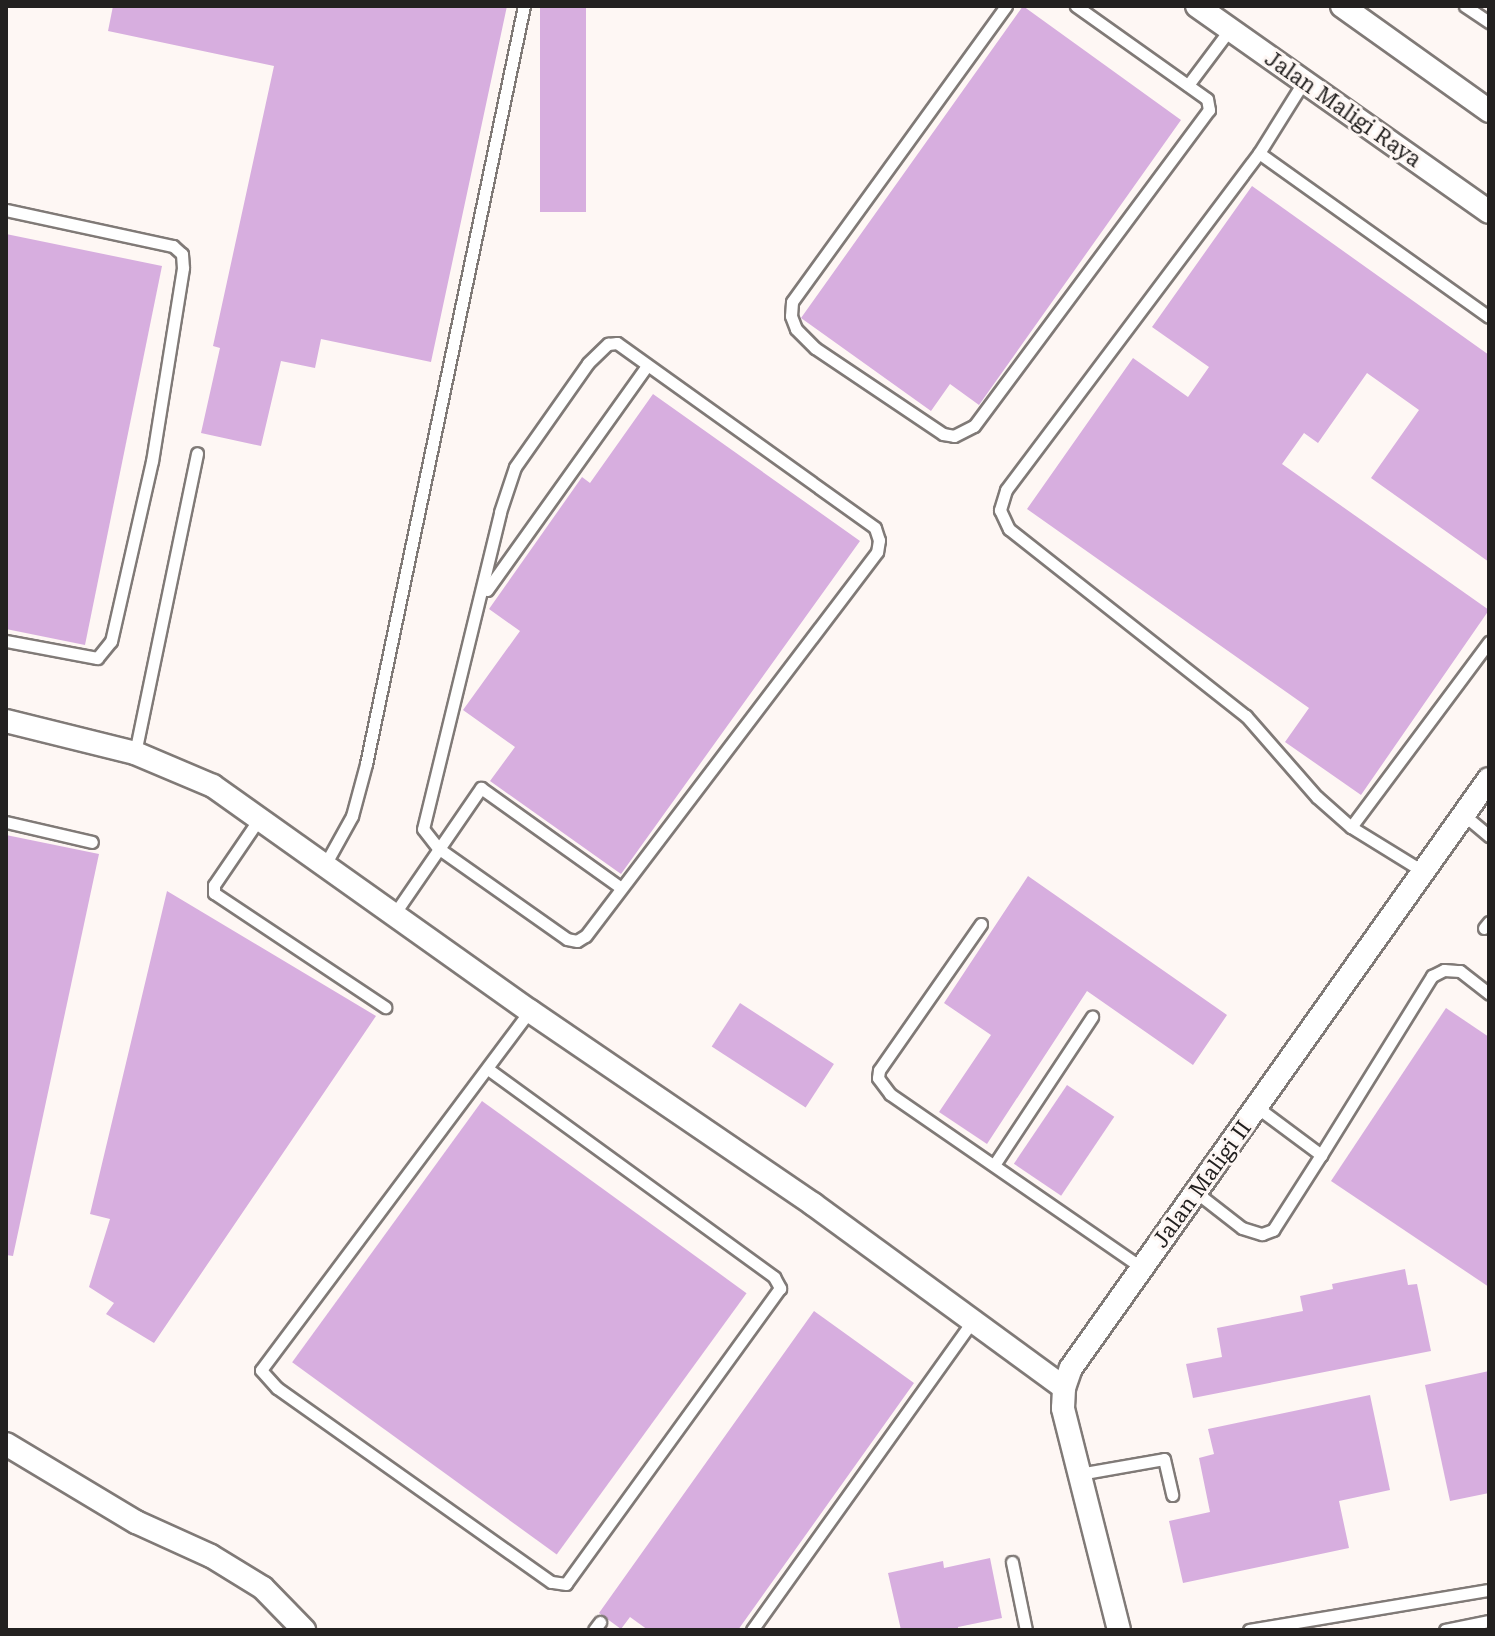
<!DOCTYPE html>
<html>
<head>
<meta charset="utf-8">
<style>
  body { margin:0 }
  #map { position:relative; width:1495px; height:1636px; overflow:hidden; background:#fef7f4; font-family:"Roboto Serif",serif }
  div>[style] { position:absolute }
  .building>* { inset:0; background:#d7aedf; transform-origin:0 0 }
  .roads { filter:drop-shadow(2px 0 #807a77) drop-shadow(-2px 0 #807a77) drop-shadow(0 2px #807a77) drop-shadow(0 -2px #807a77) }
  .service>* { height:11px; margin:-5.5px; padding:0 5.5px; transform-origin:5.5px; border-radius:5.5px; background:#fff }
  .minor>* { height:22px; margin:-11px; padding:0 11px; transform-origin:11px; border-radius:11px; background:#fff }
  span { translate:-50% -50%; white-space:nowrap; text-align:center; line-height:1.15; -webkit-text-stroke:6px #fef7f4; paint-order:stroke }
  .street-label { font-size:22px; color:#232120 }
  .frame { position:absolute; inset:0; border:8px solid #232120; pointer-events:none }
</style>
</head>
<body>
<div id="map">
  <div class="building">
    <i style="clip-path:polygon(113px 6px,507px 6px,431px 362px,321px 339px,315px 368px,281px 361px,261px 446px,201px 433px,220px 348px,213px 346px,274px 66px,108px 31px)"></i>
    <i style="left:540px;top:6px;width:46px;height:206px"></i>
    <i style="clip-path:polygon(1023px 6px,1181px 120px,979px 405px,950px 384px,931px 411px,801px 318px)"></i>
    <i style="clip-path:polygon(1252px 186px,1489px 355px,1489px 562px,1371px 478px,1419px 410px,1367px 373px,1318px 443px,1304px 433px,1282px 464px,1489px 610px,1361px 795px,1285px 742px,1309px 708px,1027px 509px,1133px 358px,1188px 397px,1209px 367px,1152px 327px)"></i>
    <i style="clip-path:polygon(6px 234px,162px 266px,85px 645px,6px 629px)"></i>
    <i style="clip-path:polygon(653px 394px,860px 541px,621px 874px,490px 781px,515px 747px,463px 710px,520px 631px,489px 609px,582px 477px,590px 483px)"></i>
    <i style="clip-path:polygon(6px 835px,99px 854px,13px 1256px,6px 1255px)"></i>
    <i style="clip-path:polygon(1028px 876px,1227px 1015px,1193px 1065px,1087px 991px,987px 1144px,939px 1112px,991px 1035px,944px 1003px)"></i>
    <i style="clip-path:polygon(167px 891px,376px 1016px,154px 1343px,106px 1314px,114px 1303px,89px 1287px,110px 1219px,90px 1214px)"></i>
    <i style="left:740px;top:1003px;width:112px;height:52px;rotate:33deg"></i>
    <i style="clip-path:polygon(1446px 1008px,1489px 1037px,1489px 1287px,1331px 1181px)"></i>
    <i style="left:1067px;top:1085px;width:57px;height:95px;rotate:34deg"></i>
    <i style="left:482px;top:1101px;width:327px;height:323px;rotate:36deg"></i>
    <i style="clip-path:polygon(1405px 1269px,1408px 1285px,1417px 1284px,1431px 1351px,1193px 1398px,1186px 1364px,1222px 1357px,1217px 1328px,1303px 1311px,1300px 1296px,1333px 1289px,1332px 1284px)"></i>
    <i style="clip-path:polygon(814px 1311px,914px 1383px,738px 1630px,648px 1630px,630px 1617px,621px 1629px,599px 1613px)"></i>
    <i style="clip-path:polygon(1489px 1371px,1489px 1493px,1450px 1501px,1425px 1385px)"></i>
    <i style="clip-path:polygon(1370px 1395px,1390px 1490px,1339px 1501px,1349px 1548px,1183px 1583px,1169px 1521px,1210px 1512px,1199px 1458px,1214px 1454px,1208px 1429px)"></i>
    <i style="clip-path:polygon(990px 1558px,1002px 1618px,958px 1627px,958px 1630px,901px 1630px,888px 1573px,943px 1561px,944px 1568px)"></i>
  </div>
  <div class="roads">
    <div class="service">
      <i style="left:1006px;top:6px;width:365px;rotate:125.9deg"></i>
      <i style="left:792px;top:302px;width:14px;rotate:94deg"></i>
      <i style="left:791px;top:316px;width:14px;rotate:69deg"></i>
      <i style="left:796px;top:329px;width:27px;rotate:45deg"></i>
      <i style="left:815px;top:348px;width:154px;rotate:33.9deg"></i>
      <i style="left:943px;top:434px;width:11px;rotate:10deg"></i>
      <i style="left:954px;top:436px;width:22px;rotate:-27deg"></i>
      <i style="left:974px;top:426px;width:394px;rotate:-53.4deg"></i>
      <i style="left:1209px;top:110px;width:11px;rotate:-100deg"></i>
      <i style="left:1207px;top:99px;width:161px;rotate:-144.6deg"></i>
      <i style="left:1465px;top:6px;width:29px;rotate:34deg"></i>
      <i style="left:1304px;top:81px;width:85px;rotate:122deg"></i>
      <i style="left:1259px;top:153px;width:421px;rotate:126.9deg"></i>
      <i style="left:1006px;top:490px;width:21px;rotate:107deg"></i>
      <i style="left:1000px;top:510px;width:21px;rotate:65deg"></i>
      <i style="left:1009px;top:529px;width:302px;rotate:38.3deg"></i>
      <i style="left:1246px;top:716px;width:108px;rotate:48.8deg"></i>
      <i style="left:1317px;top:797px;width:45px;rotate:41.4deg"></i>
      <i style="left:1188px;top:85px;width:70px;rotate:-53.1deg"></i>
      <i style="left:1259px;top:153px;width:282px;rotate:35.5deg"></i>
      <i style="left:6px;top:210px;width:171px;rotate:12.2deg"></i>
      <i style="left:173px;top:246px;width:12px;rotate:42deg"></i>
      <i style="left:182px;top:254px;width:14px;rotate:86deg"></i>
      <i style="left:183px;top:268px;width:195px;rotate:99.1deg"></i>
      <i style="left:152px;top:461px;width:185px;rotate:102.8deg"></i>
      <i style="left:111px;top:641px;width:22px;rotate:129deg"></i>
      <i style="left:97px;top:658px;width:93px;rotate:-169.4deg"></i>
      <i style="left:617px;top:343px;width:317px;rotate:35.6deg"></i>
      <i style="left:875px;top:528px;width:13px;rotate:72deg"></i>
      <i style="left:879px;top:540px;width:12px;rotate:99deg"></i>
      <i style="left:877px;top:552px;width:482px;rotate:127.2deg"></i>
      <i style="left:585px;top:936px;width:9px;rotate:148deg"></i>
      <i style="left:577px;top:941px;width:10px;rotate:-169deg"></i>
      <i style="left:567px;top:939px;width:158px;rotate:-144.8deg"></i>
      <i style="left:438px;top:848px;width:24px;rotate:-128deg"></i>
      <i style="left:423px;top:829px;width:326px;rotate:-76.3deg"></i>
      <i style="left:500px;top:512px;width:47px;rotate:-71.6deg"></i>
      <i style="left:515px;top:467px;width:127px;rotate:-54.9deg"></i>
      <i style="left:588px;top:363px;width:28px;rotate:-44deg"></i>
      <i style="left:608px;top:344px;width:9px;rotate:-6deg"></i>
      <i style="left:487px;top:590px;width:275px;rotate:-54.5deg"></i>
      <i style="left:135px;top:753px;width:306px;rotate:-78.3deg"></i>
      <i style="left:1464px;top:815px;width:33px;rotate:40deg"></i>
      <i style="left:259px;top:819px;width:80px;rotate:124.3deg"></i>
      <i style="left:214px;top:885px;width:8px;rotate:90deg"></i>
      <i style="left:214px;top:893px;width:206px;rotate:33.7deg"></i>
      <i style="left:6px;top:822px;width:88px;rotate:13.1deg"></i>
      <i style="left:326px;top:863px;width:54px;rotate:-61deg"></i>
      <i style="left:352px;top:816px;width:54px;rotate:-74.9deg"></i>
      <i style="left:366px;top:764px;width:774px;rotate:-78.23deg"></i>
      <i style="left:1424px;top:872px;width:86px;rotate:-148.3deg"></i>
      <i style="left:1351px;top:827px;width:231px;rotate:-53.3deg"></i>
      <i style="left:395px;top:913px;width:152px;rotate:-55.5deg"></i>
      <i style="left:481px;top:788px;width:172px;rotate:35.5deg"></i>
      <i style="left:981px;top:924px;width:178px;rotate:124.9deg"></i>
      <i style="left:879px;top:1070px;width:8px;rotate:97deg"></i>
      <i style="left:878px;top:1078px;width:20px;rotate:53deg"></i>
      <i style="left:890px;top:1094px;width:305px;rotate:34.6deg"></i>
      <i style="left:1484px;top:928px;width:8px;rotate:-50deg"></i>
      <i style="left:488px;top:1069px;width:354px;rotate:36deg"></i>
      <i style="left:774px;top:1277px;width:13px;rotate:61deg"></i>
      <i style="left:780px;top:1288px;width:365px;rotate:125.9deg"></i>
      <i style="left:566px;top:1584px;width:15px;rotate:-172deg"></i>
      <i style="left:551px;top:1582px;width:336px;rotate:-144.7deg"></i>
      <i style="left:277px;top:1388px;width:24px;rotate:-132deg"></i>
      <i style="left:261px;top:1370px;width:449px;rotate:-53.2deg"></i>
      <i style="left:1258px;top:1108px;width:79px;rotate:36.7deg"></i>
      <i style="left:1321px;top:1155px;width:211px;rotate:-58.2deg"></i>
      <i style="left:1432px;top:976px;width:13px;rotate:-27deg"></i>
      <i style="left:1444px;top:970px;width:16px;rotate:4deg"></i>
      <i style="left:1460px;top:971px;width:37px;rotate:38deg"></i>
      <i style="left:994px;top:1165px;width:178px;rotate:-56.5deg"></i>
      <i style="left:1197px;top:1193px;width:57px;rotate:37.9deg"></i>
      <i style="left:1242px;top:1228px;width:21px;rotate:17deg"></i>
      <i style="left:1262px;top:1234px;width:12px;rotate:-20deg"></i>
      <i style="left:1273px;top:1230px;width:89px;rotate:-57.4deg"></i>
      <i style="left:1079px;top:1474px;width:86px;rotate:-10deg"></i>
      <i style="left:1164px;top:1459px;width:37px;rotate:77deg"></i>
      <i style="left:1012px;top:1562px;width:69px;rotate:78.4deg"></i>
      <i style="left:594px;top:1630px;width:10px;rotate:-53deg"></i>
      <i style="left:752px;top:1630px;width:381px;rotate:-54.5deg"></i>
      <i style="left:1249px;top:1630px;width:243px;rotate:-9.5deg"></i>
      <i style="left:1445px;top:1630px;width:45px;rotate:-11.6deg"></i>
    </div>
    <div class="minor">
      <i style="left:1197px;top:6px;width:357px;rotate:35.2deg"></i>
      <i style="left:1342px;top:6px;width:181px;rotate:35.5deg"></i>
      <i style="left:6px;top:721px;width:133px;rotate:13.9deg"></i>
      <i style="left:135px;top:753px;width:85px;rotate:22.9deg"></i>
      <i style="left:213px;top:786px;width:389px;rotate:35.4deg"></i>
      <i style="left:530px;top:1011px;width:343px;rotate:34.3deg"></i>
      <i style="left:813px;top:1204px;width:311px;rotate:36.2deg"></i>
      <i style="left:6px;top:1444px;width:152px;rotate:31deg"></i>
      <i style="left:136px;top:1522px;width:82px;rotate:24.4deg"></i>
      <i style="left:211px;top:1556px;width:61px;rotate:31.6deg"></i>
      <i style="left:263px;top:1588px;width:59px;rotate:45.7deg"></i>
      <i style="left:1119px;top:1630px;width:229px;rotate:-104.2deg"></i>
      <i style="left:1063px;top:1408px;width:20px;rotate:-87deg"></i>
      <i style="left:1064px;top:1388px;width:21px;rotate:-71deg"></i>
      <i style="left:1071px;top:1368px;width:722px;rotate:-54.64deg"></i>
    </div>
  </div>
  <div class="street-label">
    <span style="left:1343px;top:109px;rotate:35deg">Jalan Maligi Raya</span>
    <span style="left:1202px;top:1184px;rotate:-54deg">Jalan Maligi II</span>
  </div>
  <div class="frame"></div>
</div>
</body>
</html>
